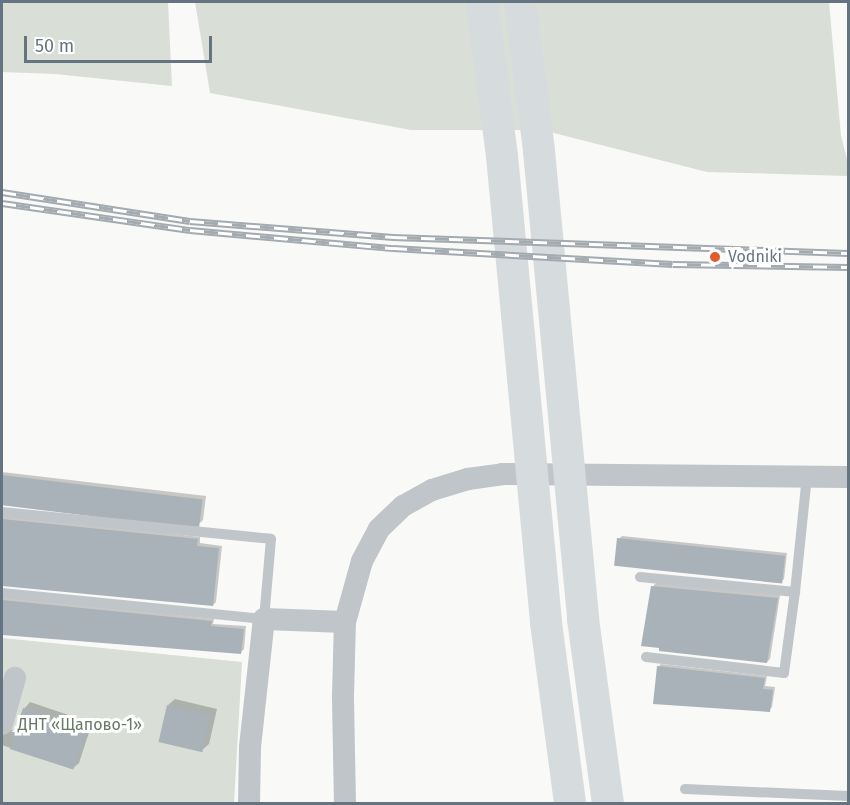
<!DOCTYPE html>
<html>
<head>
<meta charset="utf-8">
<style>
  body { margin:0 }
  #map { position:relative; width:850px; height:805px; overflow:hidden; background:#f9f9f7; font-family:"Fira Sans",sans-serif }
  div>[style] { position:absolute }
  .green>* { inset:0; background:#d9ded6 }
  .shadow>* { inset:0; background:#0003 }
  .building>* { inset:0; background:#a9b2b8; transform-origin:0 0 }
  .lane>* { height:10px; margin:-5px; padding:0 5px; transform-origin:5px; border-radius:5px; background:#c0c5c9 }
  .street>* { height:22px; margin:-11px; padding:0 11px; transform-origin:11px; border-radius:11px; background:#c0c5c9 }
  .secondary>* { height:32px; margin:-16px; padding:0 16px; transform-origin:16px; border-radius:16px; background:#d6dbde }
  .rail>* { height:7px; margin-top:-3.5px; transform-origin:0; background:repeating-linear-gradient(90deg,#fff 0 14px,#a3aab0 0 28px); box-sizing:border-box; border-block:2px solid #a3aab0 }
  .dots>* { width:16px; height:16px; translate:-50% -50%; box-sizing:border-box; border:3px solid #fff; border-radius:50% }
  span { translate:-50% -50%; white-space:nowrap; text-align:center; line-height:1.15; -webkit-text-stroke:6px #fff; paint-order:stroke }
  .poi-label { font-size:16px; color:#647481 }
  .left { translate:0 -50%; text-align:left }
  .park-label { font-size:16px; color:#677963 }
  .frame { position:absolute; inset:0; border:3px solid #647481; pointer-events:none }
  .scale { position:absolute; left:24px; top:36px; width:188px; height:27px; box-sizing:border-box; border:3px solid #647481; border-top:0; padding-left:8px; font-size:18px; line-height:21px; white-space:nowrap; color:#647481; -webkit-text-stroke:4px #fff; paint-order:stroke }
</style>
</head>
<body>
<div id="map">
  <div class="green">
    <i style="clip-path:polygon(2px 2px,168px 2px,172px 86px,55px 74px,2px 72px)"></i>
    <i style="clip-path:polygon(195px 2px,829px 2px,841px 136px,848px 163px,848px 176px,707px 172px,542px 130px,411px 130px,210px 93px)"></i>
    <i style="clip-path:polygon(2px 638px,242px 662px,234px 803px,2px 803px)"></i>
  </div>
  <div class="shadow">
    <i style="clip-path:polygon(2px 472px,206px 496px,203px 520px,200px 523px,2px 503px)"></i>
    <i style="clip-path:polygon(2px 514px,200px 537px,200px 543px,222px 546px,216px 602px,213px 605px,2px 584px)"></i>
    <i style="clip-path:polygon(622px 536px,787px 553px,784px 579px,781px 582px,619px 539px)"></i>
    <i style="clip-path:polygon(656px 583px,780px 595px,770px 659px,767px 662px,653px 586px)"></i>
    <i style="clip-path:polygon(2px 596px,214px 619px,213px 624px,246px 626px,244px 649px,241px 652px,2px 633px)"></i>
    <i style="clip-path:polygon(661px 664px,767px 676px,765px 686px,775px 687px,772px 707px,769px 710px,658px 667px)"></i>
    <i style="clip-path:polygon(175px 699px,217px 709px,209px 744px,202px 750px,168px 705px)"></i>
    <i style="clip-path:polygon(30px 702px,92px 723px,79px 763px,72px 769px,2px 745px,2px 728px,6px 731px,17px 729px,24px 709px)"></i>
  </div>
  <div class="building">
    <i style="left:2px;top:475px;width:202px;height:30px;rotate:7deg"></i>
    <i style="clip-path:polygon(2px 519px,198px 539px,197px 546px,219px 548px,213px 606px,2px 586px)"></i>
    <i style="left:617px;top:538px;width:169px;height:28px;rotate:6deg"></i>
    <i style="clip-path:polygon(651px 586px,778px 598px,767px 663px,659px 651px,659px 648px,641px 646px)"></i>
    <i style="clip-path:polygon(2px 600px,212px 621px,211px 626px,244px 629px,241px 654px,2px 635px)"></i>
    <i style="clip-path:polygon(657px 666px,765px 678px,763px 689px,773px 690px,770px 712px,653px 704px)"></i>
    <i style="left:167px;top:705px;width:45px;height:38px;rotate:13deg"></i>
    <i style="left:23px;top:708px;width:67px;height:43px;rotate:18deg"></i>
  </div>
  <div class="lane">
    <i style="left:2px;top:512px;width:270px;rotate:5.7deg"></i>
    <i style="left:271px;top:539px;width:80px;rotate:95deg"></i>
    <i style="left:264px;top:619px;width:263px;rotate:-174.3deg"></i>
    <i style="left:640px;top:577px;width:156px;rotate:5.5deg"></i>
    <i style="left:795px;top:592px;width:117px;rotate:-84.1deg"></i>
    <i style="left:646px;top:657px;width:139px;rotate:6.6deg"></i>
    <i style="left:784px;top:673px;width:82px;rotate:-82.3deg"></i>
    <i style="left:685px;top:789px;width:163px;rotate:2.5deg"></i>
  </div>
  <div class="street">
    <i style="left:2px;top:724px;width:48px;rotate:-74.2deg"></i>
    <i style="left:249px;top:804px;width:57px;rotate:-89deg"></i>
    <i style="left:250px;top:747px;width:129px;rotate:-83.8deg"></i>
    <i style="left:264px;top:619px;width:81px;rotate:2.1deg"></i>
    <i style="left:345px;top:804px;width:108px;rotate:-91.1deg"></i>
    <i style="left:343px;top:696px;width:74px;rotate:-88.5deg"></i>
    <i style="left:345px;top:622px;width:63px;rotate:-74.4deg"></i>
    <i style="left:362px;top:561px;width:36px;rotate:-62deg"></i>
    <i style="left:379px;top:529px;width:33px;rotate:-44deg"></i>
    <i style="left:403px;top:506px;width:33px;rotate:-29deg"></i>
    <i style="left:432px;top:490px;width:38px;rotate:-17deg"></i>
    <i style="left:468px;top:479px;width:34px;rotate:-8deg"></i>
    <i style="left:502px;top:474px;width:346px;rotate:0.5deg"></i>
  </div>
  <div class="secondary">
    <i style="left:482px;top:2px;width:155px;rotate:82.6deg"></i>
    <i style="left:502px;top:156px;width:469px;rotate:84.6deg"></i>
    <i style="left:546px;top:623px;width:183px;rotate:82.4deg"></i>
    <i style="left:520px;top:2px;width:150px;rotate:82.7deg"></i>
    <i style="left:539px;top:151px;width:470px;rotate:84.6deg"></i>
    <i style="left:583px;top:619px;width:187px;rotate:82.3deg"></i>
  </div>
  <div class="rail">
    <i style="left:2px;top:192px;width:190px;rotate:8.8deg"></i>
    <i style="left:190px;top:221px;width:204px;rotate:4.5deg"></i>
    <i style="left:393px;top:237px;width:455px;rotate:2deg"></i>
    <i style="left:2px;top:203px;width:190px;rotate:8.2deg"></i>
    <i style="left:190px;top:230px;width:204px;rotate:5.1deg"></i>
    <i style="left:393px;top:248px;width:280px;rotate:3.3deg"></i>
    <i style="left:673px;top:264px;width:175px;rotate:1deg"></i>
  </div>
  <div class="dots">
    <i style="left:715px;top:257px;background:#e15b2f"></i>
  </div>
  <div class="poi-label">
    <span class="left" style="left:728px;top:257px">Vodniki</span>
  </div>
  <div class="park-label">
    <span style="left:80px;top:725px">ДНТ «Щапово-1»</span>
  </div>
  <div class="frame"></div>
  <div class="scale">50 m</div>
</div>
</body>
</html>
